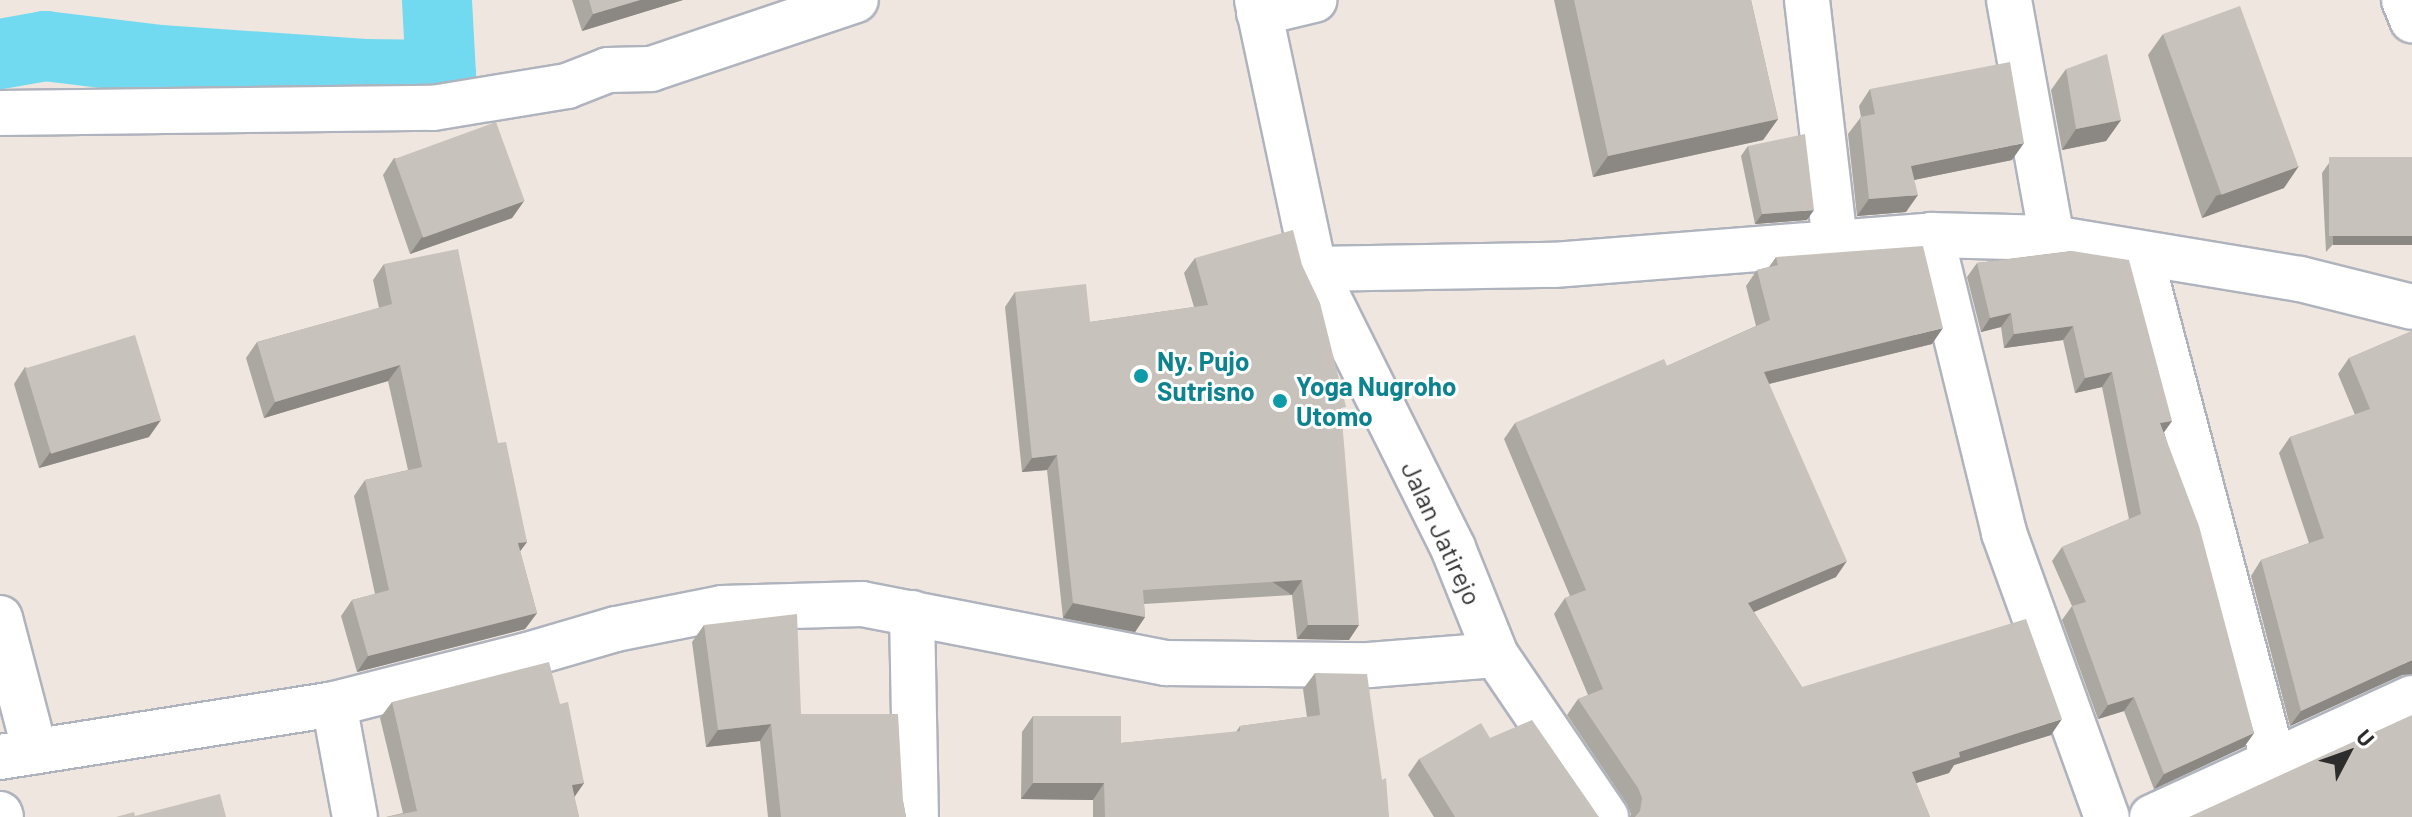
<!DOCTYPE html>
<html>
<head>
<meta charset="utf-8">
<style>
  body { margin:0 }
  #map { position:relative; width:2412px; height:817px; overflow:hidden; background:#eee6df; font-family:Barlow,sans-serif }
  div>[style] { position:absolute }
  .canal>* { height:70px; margin:-35px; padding:0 35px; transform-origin:35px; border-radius:35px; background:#72daf0 }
  .roads { filter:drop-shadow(2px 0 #afb3bd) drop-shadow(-2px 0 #afb3bd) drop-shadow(0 2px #afb3bd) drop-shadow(0 -2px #afb3bd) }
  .minor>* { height:44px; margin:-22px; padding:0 22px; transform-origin:22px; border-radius:22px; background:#fff }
  .wall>* { inset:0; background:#aba7a1 }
  .shaded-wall>* { inset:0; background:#8b8883; transform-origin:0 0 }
  .building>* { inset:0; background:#c7c2bb; transform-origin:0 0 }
  .dots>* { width:22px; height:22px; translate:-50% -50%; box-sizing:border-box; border:4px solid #fff; border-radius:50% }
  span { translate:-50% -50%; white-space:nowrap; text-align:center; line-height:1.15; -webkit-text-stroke:6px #fff; paint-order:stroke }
  .culture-label { font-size:26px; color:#0d838f; font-weight:700 }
  .left { translate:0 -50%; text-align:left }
  .street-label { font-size:26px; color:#2d2d2d }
  .north { position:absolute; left:2308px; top:713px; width:80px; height:80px; -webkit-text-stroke:6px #fff; paint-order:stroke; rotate:49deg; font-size:22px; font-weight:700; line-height:32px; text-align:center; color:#2d2d2d }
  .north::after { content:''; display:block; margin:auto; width:28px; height:36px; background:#2d2d2d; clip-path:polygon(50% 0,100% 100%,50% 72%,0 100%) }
</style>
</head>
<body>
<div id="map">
  <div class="canal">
    <i style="left:0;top:54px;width:46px;rotate:-10.1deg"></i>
    <i style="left:45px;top:46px;width:116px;rotate:6.9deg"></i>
    <i style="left:160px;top:60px;width:205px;rotate:3.9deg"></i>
    <i style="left:365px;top:74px;width:76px;rotate:0.8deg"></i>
    <i style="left:441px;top:75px;width:75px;rotate:-93.1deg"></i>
  </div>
  <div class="roads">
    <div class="minor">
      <i style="left:1257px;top:0;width:275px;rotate:78deg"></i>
      <i style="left:1314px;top:269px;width:312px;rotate:63.5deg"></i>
      <i style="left:1453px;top:548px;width:115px;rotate:68.1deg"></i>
      <i style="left:1496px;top:655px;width:196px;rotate:55.8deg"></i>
      <i style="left:1807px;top:0;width:244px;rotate:83.4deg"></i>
      <i style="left:2009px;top:0;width:242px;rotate:79.8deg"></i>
      <i style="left:2404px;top:0;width:22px;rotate:68deg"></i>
      <i style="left:1259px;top:13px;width:57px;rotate:-13.3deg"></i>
      <i style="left:0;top:113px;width:433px;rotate:-0.7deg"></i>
      <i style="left:433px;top:108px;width:136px;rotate:-9.3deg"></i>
      <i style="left:567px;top:86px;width:44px;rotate:-21.3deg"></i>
      <i style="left:608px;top:70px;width:43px;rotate:-1.3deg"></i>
      <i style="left:651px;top:69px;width:216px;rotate:-18.6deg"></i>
      <i style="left:1931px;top:235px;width:307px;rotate:76.2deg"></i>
      <i style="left:2004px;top:533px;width:302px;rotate:70.1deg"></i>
      <i style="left:2140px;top:254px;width:522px;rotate:75.25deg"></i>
      <i style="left:1314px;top:269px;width:240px;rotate:-1deg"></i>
      <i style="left:1554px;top:265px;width:378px;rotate:-4.5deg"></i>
      <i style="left:1931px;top:235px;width:121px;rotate:1.4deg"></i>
      <i style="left:2052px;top:238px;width:251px;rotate:9.4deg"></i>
      <i style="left:2300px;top:279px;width:115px;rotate:14deg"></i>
      <i style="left:912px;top:613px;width:204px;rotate:88.9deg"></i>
      <i style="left:0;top:618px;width:138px;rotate:75.3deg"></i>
      <i style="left:334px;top:704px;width:115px;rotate:79.5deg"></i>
      <i style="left:0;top:757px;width:338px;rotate:-9deg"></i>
      <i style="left:334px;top:704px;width:199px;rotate:-14.2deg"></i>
      <i style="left:527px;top:655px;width:93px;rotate:-16.3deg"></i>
      <i style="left:616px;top:629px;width:108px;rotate:-11.2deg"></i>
      <i style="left:722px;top:608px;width:140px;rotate:-1.6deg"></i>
      <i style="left:862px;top:604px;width:310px;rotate:11deg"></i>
      <i style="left:1166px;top:663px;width:203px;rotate:0.6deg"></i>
      <i style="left:1369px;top:665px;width:127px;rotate:-4.5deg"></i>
      <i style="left:0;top:814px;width:3px;rotate:72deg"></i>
      <i style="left:2152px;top:817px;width:286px;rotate:-24.6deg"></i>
    </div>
  </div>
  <div class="wall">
    <i style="clip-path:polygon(572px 0,683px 0,582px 31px)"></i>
    <i style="clip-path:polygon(1554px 0,1751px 0,1778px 119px,1763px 140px,1593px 177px)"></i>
    <i style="clip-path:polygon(2163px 34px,2284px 188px,2202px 218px,2148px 55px)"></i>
    <i style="clip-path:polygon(2066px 69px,2121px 120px,2106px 141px,2062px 150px,2051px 90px)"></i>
    <i style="clip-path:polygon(1870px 89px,2012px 160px,1914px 180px,1906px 212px,1857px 216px,1848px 134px,1861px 117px,1859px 106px)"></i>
    <i style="clip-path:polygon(1748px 146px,1807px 220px,1755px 224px,1741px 156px)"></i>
    <i style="clip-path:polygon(2412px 157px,2326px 252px,2322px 173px,2329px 163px)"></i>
    <i style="clip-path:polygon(394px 158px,524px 201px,512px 218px,410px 254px,383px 175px)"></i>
    <i style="clip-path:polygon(2072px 251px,2172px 421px,2164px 432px,2254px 733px,2244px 747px,2154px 789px,2124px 711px,2098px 719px,2062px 620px,2072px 606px,2052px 561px,2062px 547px,2129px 519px,2102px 387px,2075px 393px,2063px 340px,2004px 348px,2001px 327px,1981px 332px,1967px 277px,1977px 263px)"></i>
    <i style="clip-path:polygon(1776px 257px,1932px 344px,1769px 384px,1836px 577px,1754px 612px,1802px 687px,2051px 735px,1954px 765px,1949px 773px,1916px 783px,1930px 817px,1630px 817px,1631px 814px,1627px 804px,1567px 715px,1578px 699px,1588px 695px,1554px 614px,1565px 598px,1570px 596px,1504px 439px,1515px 423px,1667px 366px,1756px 326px,1746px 286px,1757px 270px,1769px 267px)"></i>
    <i style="clip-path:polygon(1195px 258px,1302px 265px,1341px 413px,1349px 640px,1297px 639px,1292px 595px,1144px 604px,1145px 617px,1135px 632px,1063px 618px,1047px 470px,1022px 472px,1005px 307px,1015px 292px,1090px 322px,1194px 307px,1184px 273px)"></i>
    <i style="clip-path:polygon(384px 264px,498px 443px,527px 542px,520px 551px,537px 613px,525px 629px,357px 672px,341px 616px,352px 600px,375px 594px,354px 496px,365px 480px,408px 470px,388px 381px,264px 418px,246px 358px,257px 342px,379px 308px,373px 280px)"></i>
    <i style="clip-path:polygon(2412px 331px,2402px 675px,2290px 726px,2251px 576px,2261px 560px,2309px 543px,2279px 453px,2290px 437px,2355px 415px,2338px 374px,2349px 358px)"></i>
    <i style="clip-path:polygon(25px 367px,149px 437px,39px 468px,14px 384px)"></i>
    <i style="clip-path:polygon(704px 625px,801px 714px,903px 801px,906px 817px,768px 817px,760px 741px,706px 747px,692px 642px)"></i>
    <i style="clip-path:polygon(1315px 673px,1382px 780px,1389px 817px,1093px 817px,1093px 800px,1021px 799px,1022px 732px,1033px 716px,1121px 743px,1236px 732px,1240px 726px,1307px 717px,1303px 689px)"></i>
    <i style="clip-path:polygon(392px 702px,560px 704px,584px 783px,574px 797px,579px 817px,386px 817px,403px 813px,380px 718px)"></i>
    <i style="clip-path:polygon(1490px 738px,1599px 817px,1434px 817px,1408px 775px,1419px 759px)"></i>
  </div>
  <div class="shaded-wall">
    <i style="clip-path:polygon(640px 0,683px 0,582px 31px,593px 14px)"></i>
    <i style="clip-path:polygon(1778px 119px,1763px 140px,1593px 177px,1608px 156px)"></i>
    <i style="clip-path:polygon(2121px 120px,2106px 141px,2062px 150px,2076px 129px)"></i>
    <i style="clip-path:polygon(2024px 143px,2012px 160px,1899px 183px,1911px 166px)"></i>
    <i style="clip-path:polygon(2299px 166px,2284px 188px,2202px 218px,2216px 196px)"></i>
    <i style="clip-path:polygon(1918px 195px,1906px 212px,1857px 216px,1869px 199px)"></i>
    <i style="clip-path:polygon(524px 201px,512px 218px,410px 254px,422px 237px)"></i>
    <i style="clip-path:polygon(1814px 210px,1807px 220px,1755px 224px,1762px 214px)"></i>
    <i style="left:2412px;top:236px;width:9px;height:79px;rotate:90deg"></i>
    <i style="clip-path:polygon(2011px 313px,2001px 327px,1981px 332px,1990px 318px)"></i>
    <i style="clip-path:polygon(2073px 326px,2063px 340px,2004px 348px,2014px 334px)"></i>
    <i style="clip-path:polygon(1943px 328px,1932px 344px,1752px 388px,1764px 372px)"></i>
    <i style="clip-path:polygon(400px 365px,388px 381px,264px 418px,275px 402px)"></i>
    <i style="clip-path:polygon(2112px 372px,2102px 387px,2075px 393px,2085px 378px)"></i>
    <i style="clip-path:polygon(161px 420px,149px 437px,39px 468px,51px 451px)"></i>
    <i style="clip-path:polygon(2172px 421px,2162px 435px,2160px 423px)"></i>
    <i style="clip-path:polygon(1057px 455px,1047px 470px,1022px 472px,1032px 458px)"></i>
    <i style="clip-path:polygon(527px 542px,515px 558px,518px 543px)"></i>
    <i style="clip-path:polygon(1847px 561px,1836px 577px,1737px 619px,1748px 603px)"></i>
    <i style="left:1302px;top:580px;width:18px;height:159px;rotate:124deg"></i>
    <i style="clip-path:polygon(1073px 603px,1145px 617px,1135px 632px,1063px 618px)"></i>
    <i style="clip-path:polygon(537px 613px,525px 629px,357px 672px,368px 656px)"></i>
    <i style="clip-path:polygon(1308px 625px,1359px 625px,1349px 640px,1297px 639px)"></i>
    <i style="clip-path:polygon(2412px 660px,2412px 674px,2402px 675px,2290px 726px,2301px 711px)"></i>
    <i style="clip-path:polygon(2134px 697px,2124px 711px,2098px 719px,2108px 705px)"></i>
    <i style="clip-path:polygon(2062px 719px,2051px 735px,1954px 765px,1949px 773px,1900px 788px,1912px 772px,1959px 752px)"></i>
    <i style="clip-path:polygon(771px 724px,760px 741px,706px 747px,718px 730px)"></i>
    <i style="clip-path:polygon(2254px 733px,2244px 747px,2154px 789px,2164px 774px)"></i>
    <i style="clip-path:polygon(584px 783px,573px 799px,572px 785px)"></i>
    <i style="clip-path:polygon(1033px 783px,1104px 783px,1093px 800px,1021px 799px)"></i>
  </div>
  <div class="building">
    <i style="clip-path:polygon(589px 0,640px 0,593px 14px)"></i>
    <i style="clip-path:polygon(1574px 0,1751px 0,1778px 119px,1608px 156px)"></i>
    <i style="left:2240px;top:6px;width:171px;height:82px;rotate:70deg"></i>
    <i style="clip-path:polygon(2107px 54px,2121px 120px,2076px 129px,2066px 69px)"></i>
    <i style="clip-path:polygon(2010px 62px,2024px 143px,1911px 166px,1918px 195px,1869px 199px,1860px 117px,1875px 114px,1870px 89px)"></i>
    <i style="left:496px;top:122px;width:84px;height:108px;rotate:70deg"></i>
    <i style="clip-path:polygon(1805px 134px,1814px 210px,1762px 214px,1748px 146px)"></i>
    <i style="left:2412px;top:157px;width:79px;height:83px;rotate:90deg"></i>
    <i style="clip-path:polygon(1293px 230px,1302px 265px,1320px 303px,1346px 407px,1341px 408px,1359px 625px,1308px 625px,1302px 580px,1143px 590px,1145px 617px,1073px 603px,1057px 455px,1032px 458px,1015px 292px,1086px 284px,1090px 322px,1208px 305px,1195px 258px)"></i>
    <i style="clip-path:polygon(1923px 246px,1943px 328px,1764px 372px,1847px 561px,1748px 603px,1802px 687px,2026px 619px,2062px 719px,1959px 752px,1960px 757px,1912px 772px,1930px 817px,1635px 817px,1640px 811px,1642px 798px,1638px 788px,1578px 699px,1603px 689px,1565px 598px,1586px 590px,1515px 423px,1664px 359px,1667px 366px,1770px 320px,1757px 270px,1778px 265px,1776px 257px)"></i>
    <i style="clip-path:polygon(458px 249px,498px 443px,506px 442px,527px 542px,518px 543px,537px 613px,368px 656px,352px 600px,389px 590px,365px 480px,422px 467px,400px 365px,275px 402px,257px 342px,392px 304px,384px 264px)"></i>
    <i style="clip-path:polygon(2072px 251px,2129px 260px,2172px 421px,2160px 423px,2199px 526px,2254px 733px,2164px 774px,2134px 697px,2108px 705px,2072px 606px,2086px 602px,2062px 547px,2141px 514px,2112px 372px,2085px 378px,2073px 326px,2014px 334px,2011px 313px,1990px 318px,1977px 263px)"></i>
    <i style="clip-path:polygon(2412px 331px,2412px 660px,2301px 711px,2261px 560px,2324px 538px,2290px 437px,2370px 409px,2349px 358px)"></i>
    <i style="left:135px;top:335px;width:89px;height:115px;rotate:73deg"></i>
    <i style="clip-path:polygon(797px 614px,801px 714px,898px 714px,903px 801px,906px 817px,781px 817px,771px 724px,718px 730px,704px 625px)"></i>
    <i style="clip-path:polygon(549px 662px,560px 704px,568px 702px,584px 783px,572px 785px,579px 817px,387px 817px,417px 811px,392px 702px)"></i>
    <i style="clip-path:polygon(1315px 673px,1367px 674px,1382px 780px,1386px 778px,1389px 817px,1105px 817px,1104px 783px,1033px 783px,1033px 716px,1121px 716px,1121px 743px,1240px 731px,1240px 726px,1320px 715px)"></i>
    <i style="clip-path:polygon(2412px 715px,2412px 817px,2189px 817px)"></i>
    <i style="clip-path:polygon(1532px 720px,1599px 817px,1455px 817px,1419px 759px,1481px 723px,1490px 738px)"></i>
    <i style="clip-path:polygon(220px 794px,226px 817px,116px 817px,134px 812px,135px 816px)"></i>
  </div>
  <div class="dots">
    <i style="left:1141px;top:376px;background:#0f9aa8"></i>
    <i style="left:1280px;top:401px;background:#0f9aa8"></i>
  </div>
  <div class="culture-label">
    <span class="left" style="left:1157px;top:376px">Ny. Pujo<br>Sutrisno</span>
    <span class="left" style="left:1296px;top:401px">Yoga Nugroho<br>Utomo</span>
  </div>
  <div class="street-label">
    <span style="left:1442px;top:533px;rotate:65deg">Jalan Jatirejo</span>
  </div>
  <div class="north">U</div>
</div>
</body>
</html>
